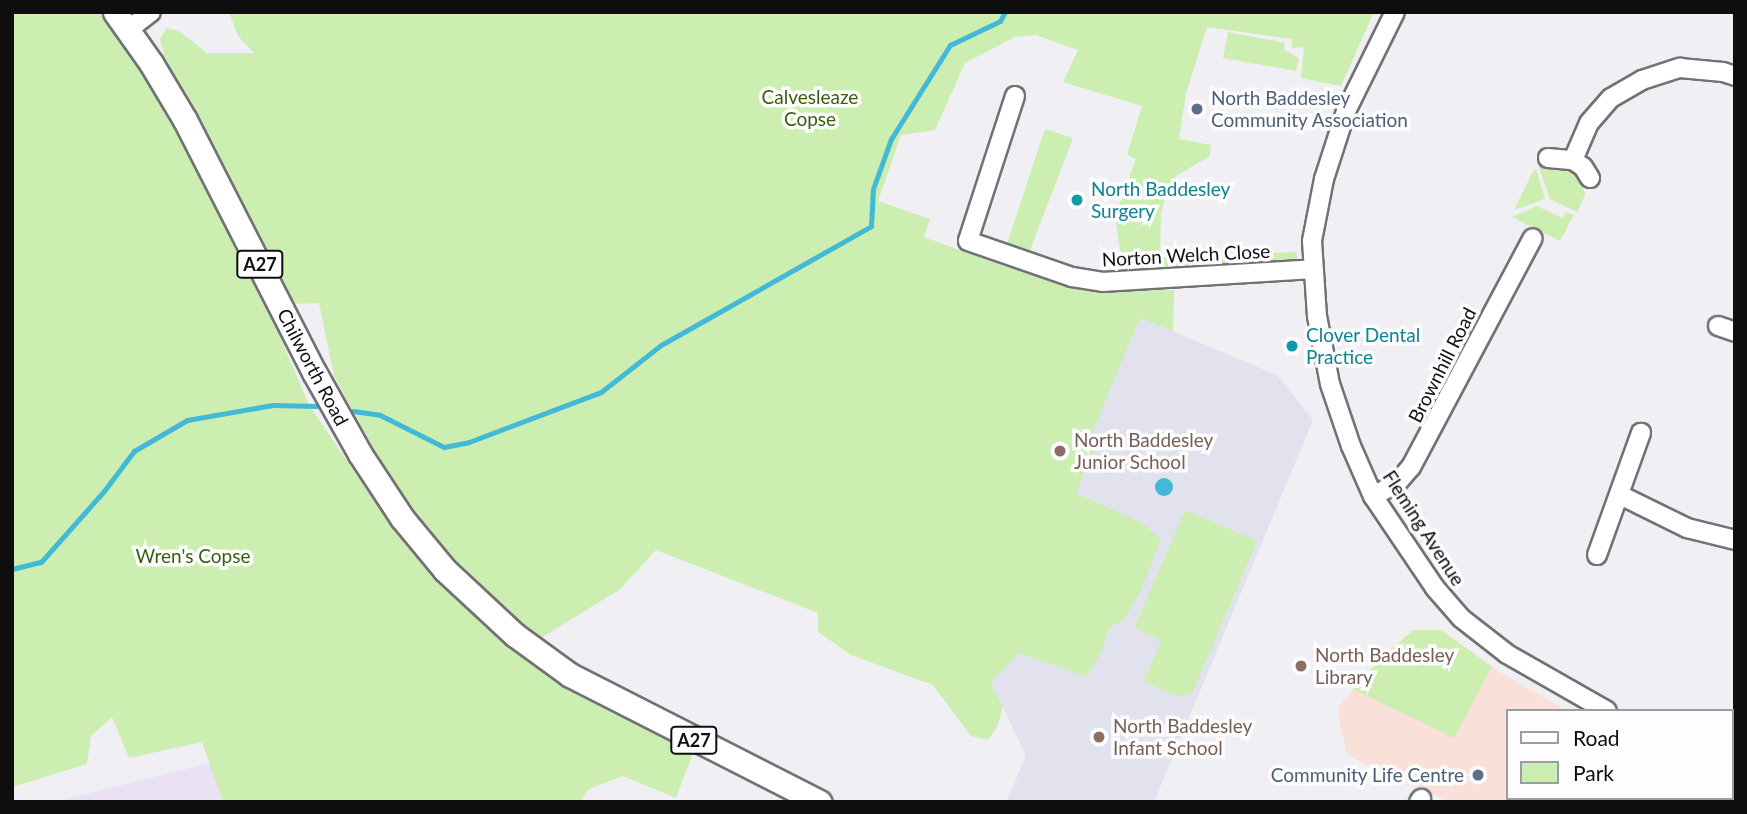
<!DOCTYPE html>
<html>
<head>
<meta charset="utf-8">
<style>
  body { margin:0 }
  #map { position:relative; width:1747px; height:814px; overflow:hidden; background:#efeff4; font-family:Lato,sans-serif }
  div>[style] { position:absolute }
  .commercial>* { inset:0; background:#f9e0d8 }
  .industrial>* { inset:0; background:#ebe1f6 }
  .built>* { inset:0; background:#e2e2ee }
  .green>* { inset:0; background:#cceeb0 }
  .water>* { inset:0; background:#42bad7 }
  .round { border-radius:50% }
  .stream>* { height:5px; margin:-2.5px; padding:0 2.5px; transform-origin:2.5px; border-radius:2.5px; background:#42bad7 }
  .roads { filter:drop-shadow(2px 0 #727276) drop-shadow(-2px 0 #727276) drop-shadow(0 2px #727276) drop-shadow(0 -2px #727276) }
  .minor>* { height:18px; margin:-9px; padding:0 9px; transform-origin:9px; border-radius:9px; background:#fff }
  .major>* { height:23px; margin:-11.5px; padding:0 11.5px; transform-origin:11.5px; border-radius:11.5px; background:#fff }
  .dots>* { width:19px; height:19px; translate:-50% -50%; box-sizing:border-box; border:4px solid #fdfdff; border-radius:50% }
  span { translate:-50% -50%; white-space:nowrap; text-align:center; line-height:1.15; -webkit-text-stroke:7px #fdfdff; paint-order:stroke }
  .shield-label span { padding:2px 5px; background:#fdfdff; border:2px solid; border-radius:5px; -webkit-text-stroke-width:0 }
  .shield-label { font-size:18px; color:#0e0e0f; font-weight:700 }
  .park-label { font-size:19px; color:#3a5d09 }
  .service-label { font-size:19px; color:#4e5e75 }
  .left { translate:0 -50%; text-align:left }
  .right { translate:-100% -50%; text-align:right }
  .culture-label { font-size:19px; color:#0d838f }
  .street-label { font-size:19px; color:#0e0e0f }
  .education-label { font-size:19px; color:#785e54 }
  .frame { position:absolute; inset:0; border:14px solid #0e0e0f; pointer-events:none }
  .legend { position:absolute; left:1506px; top:709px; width:228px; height:91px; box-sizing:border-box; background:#fdfdff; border:2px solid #9d9d9f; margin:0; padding:9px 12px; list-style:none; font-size:21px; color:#0e0e0f }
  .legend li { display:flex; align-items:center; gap:14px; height:35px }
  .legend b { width:35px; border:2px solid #9d9d9f }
</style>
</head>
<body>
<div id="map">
  <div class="commercial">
    <i style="clip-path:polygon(1413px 630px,1441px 630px,1503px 674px,1568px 711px,1507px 711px,1507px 798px,1635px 798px,1633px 802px,1449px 802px,1347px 755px,1338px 714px,1340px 705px,1379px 660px)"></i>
  </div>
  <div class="industrial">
    <i style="clip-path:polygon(210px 763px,223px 802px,54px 802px)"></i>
  </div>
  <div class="built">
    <i style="clip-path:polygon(923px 237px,1113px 306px,1277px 375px,1313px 420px,1154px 802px,1006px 802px,1026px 756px,991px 682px)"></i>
  </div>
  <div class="green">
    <i style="clip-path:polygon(12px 12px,102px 12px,109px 20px,148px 80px,260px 289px,309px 405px,393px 528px,465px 606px,534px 665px,693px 753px,676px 798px,623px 776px,589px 789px,580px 802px,223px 802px,202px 742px,129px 758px,112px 717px,91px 736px,87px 764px,12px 787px)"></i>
    <i style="clip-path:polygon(229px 12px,1374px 12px,1341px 86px,1301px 78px,1304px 47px,1292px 48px,1292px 39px,1207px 27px,1186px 94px,1179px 139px,1211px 145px,1210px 156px,1176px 176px,1166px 194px,1161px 215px,1160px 257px,1296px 252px,1298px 261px,1290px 266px,1129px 276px,1121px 256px,1115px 216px,1136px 159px,1127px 155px,1142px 106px,1063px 82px,1078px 50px,1036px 35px,1015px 37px,965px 63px,935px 130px,901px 135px,878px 201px,930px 219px,924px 237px,1000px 265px,1093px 290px,1174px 290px,1173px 331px,1140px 318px,1090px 438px,1097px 443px,1076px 493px,1144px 524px,1161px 540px,1142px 588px,1124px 620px,1109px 627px,1102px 650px,1087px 677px,1019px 653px,991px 682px,1003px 707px,997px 727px,988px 740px,971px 736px,933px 685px,851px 655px,818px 632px,818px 613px,656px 550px,619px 590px,536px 641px,499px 608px,429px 532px,386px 471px,334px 376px,319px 303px,289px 304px,166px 63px,160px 39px,166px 28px,179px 31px,207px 53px,254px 53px,238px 36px)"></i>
    <i style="clip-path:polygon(1228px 32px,1285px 43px,1284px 50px,1299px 58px,1296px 71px,1223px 58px)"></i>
    <i style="clip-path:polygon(1045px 129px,1073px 138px,1029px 253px,1006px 247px)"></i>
    <i style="clip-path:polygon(1546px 164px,1559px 164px,1580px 176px,1585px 195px,1577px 212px,1550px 199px,1539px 167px)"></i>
    <i style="clip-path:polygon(1536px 169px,1545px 199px,1514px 210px,1532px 173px)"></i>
    <i style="clip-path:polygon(1537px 206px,1562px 218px,1566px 212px,1574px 215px,1560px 241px,1512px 217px)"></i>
    <i style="clip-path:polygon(1185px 510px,1257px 541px,1192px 694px,1177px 696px,1144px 682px,1161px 640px,1134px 628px)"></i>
    <i style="clip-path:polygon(1413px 630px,1441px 630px,1492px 667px,1454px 738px,1353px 689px,1379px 660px)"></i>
  </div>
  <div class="water">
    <i class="round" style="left:1155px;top:478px;width:18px;height:18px"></i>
  </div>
  <div class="stream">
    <i style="left:353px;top:411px;width:27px;rotate:8deg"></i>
    <i style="left:380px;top:415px;width:72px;rotate:26.6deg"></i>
    <i style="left:444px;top:447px;width:25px;rotate:-11deg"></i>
    <i style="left:469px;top:442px;width:141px;rotate:-20.7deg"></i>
    <i style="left:601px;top:392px;width:76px;rotate:-38.1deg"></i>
    <i style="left:661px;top:345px;width:241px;rotate:-29.5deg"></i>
    <i style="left:871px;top:226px;width:37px;rotate:-87deg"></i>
    <i style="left:873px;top:189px;width:53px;rotate:-70.2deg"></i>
    <i style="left:891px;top:139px;width:111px;rotate:-57.9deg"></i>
    <i style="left:950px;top:45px;width:55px;rotate:-25.6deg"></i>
    <i style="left:1000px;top:21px;width:10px;rotate:-61deg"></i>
    <i style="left:12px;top:569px;width:30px;rotate:-14deg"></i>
    <i style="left:41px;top:562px;width:95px;rotate:-48.4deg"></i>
    <i style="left:104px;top:491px;width:50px;rotate:-53.1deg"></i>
    <i style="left:134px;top:451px;width:61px;rotate:-30.3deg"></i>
    <i style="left:187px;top:420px;width:87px;rotate:-9.9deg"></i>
    <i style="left:273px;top:405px;width:44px;rotate:1.3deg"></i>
  </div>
  <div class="roads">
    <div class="minor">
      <i style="left:1395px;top:12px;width:110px;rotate:116.3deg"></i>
      <i style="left:1346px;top:111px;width:71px;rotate:107.9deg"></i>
      <i style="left:1324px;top:179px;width:63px;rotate:101deg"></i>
      <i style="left:1312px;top:241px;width:75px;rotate:86.2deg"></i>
      <i style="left:1317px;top:316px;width:69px;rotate:79.2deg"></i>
      <i style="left:1330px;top:384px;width:65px;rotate:71.3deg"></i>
      <i style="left:1351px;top:446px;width:55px;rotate:66.3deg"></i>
      <i style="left:1373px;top:496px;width:111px;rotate:56deg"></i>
      <i style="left:1435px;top:588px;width:40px;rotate:49deg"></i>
      <i style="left:1461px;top:618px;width:58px;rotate:38deg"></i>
      <i style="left:1507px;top:654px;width:115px;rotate:29.7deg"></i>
      <i style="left:128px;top:30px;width:29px;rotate:-38deg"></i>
      <i style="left:1015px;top:96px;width:152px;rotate:108deg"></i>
      <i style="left:968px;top:241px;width:110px;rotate:19.1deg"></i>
      <i style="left:1072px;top:277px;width:31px;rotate:9deg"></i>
      <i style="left:1103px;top:282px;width:210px;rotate:-3.5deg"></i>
      <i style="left:1548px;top:158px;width:25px;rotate:5deg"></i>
      <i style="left:1590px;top:178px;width:13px;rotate:-122deg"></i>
      <i style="left:1583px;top:167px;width:12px;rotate:-145deg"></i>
      <i style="left:1573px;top:160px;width:40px;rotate:-66.6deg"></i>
      <i style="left:1589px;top:123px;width:33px;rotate:-49deg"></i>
      <i style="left:1611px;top:98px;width:36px;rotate:-30deg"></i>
      <i style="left:1642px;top:80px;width:40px;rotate:-18deg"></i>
      <i style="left:1680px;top:68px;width:43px;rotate:5.3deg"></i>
      <i style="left:1723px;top:72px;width:13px;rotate:18deg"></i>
      <i style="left:1718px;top:326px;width:18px;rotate:19deg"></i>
      <i style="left:1620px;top:495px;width:75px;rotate:26.2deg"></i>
      <i style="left:1687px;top:528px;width:49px;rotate:14deg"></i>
      <i style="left:1373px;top:496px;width:27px;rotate:-28deg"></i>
      <i style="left:1397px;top:483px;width:21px;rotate:-49deg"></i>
      <i style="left:1411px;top:467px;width:259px;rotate:-62deg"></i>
      <i style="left:1597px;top:555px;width:130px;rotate:-70.2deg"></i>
      <i style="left:1731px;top:773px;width:4px;rotate:27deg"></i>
      <i style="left:1419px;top:802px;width:4px;rotate:-56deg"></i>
    </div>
    <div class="major">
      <i style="left:115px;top:12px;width:62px;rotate:54.8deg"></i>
      <i style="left:151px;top:63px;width:66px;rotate:59.2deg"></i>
      <i style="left:185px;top:120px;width:283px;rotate:62.9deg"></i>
      <i style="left:314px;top:372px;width:94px;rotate:60.7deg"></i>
      <i style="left:360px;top:454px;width:77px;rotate:56.7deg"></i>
      <i style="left:402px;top:518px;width:67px;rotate:50.4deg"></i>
      <i style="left:445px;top:570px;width:96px;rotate:42.9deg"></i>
      <i style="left:515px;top:635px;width:68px;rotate:36deg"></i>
      <i style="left:570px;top:675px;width:280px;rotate:27deg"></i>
    </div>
  </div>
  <div class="dots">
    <i style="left:1197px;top:109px;background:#5c6f8a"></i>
    <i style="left:1077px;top:200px;background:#0f9aa8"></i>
    <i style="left:1292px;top:346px;background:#0f9aa8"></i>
    <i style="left:1060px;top:451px;background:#8d6e63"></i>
    <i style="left:1301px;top:666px;background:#8d6e63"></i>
    <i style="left:1099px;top:737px;background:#8d6e63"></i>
    <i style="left:1478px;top:775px;background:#5c6f8a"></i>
  </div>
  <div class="shield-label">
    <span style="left:260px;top:264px">A27</span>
    <span style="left:694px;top:740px">A27</span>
  </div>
  <div class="park-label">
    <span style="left:810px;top:108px">Calvesleaze<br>Copse</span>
    <span style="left:193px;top:556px">Wren's Copse</span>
  </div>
  <div class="service-label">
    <span class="left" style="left:1211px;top:109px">North Baddesley<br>Community Association</span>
    <span class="right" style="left:1464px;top:775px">Community Life Centre</span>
  </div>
  <div class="culture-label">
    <span class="left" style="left:1091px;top:200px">North Baddesley<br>Surgery</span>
    <span class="left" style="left:1306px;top:346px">Clover Dental<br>Practice</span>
  </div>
  <div class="street-label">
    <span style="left:1186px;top:255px;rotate:-3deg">Norton Welch Close</span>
    <span style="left:1442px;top:365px;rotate:-63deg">Brownhill Road</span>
    <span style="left:313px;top:367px;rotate:62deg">Chilworth Road</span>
    <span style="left:1424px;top:528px;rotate:57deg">Fleming Avenue</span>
  </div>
  <div class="education-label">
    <span class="left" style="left:1074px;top:451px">North Baddesley<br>Junior School</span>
    <span class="left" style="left:1315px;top:666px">North Baddesley<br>Library</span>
    <span class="left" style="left:1113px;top:737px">North Baddesley<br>Infant School</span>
  </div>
  <div class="frame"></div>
  <ul class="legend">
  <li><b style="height:9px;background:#fff"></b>Road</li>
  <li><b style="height:19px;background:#cceeb0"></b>Park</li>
  </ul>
</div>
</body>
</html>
